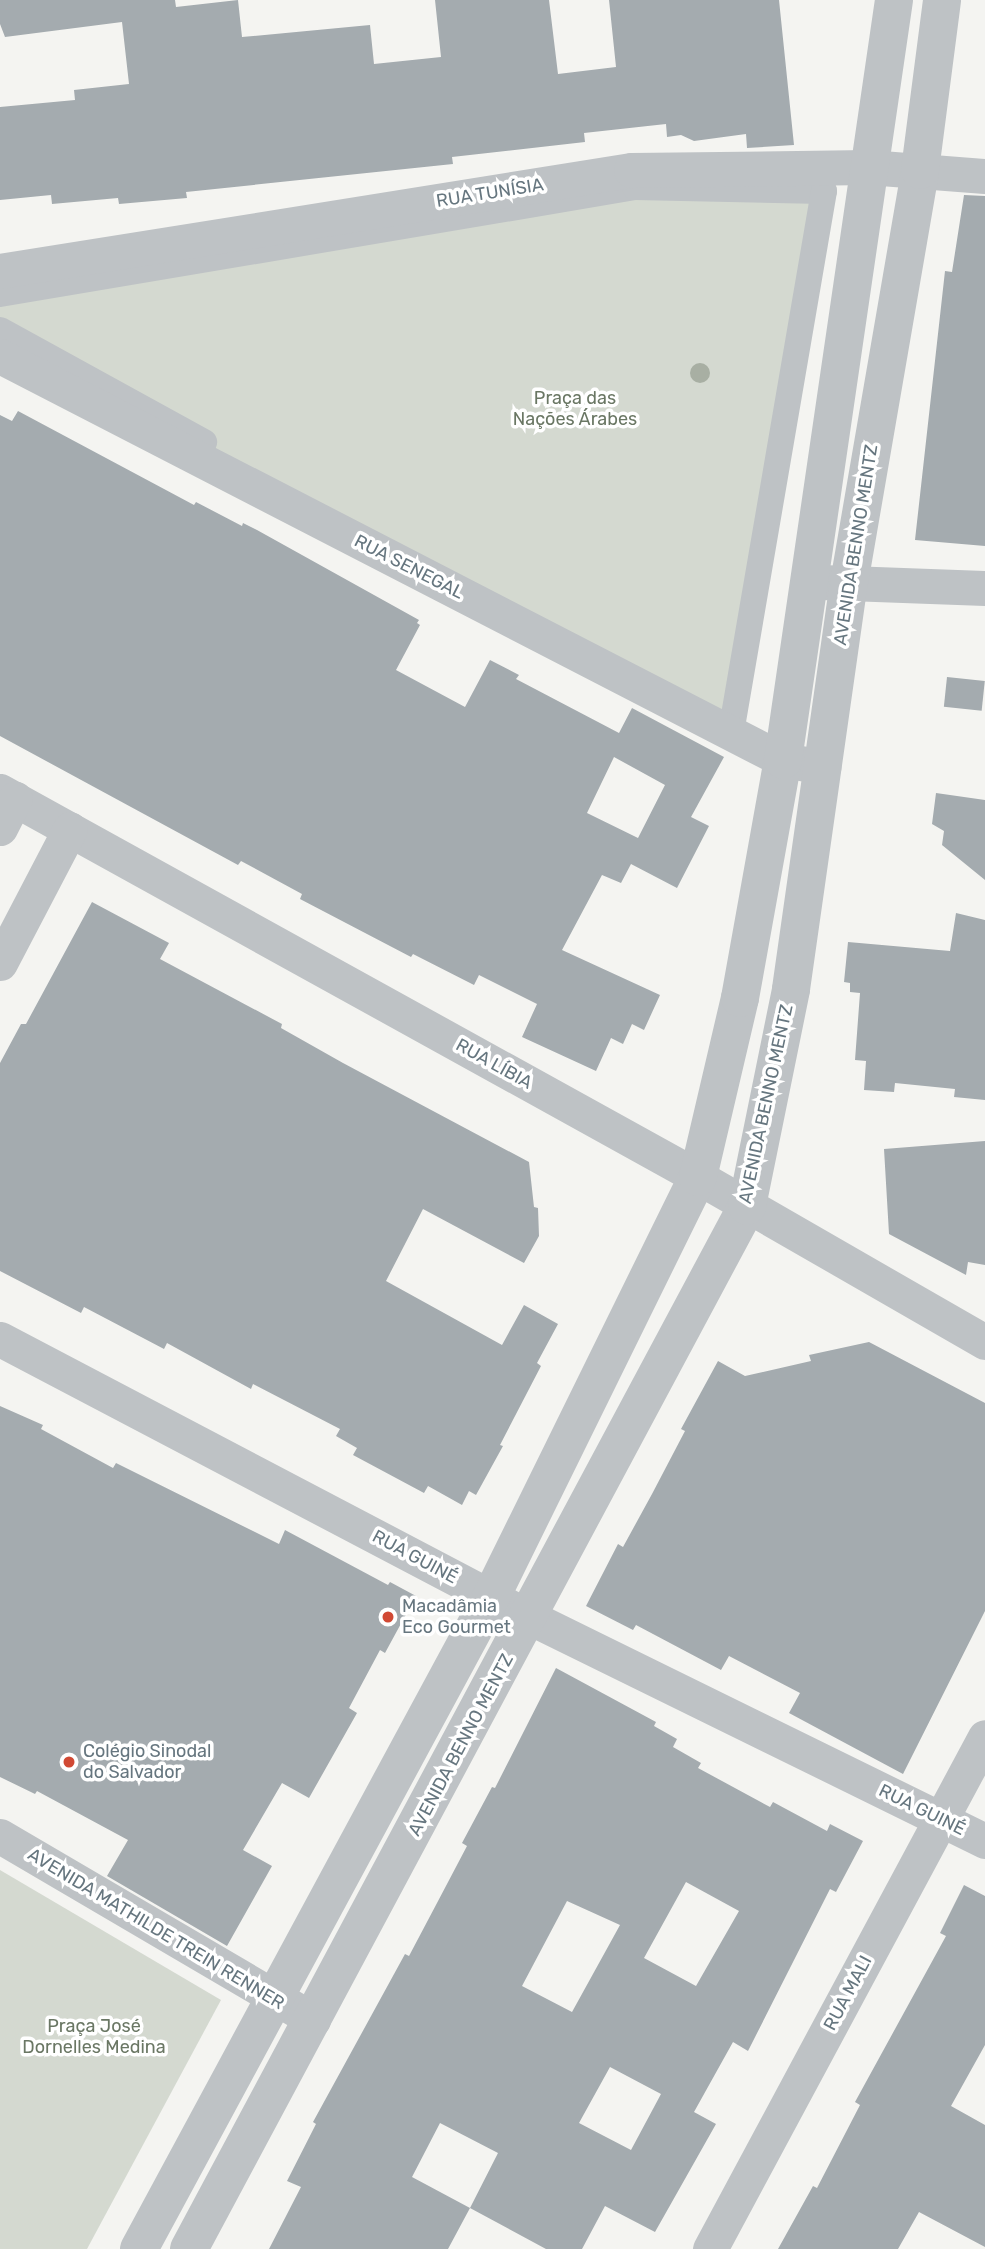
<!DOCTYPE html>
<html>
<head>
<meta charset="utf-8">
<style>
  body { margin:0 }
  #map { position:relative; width:985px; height:2249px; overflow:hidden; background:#f4f4f1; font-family:Rubik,sans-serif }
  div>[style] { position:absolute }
  .green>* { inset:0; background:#d4d9d0 }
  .building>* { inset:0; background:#a4abaf; transform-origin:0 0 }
  .pedestrian>* { height:26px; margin:-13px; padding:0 13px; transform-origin:13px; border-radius:13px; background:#bec2c5 }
  .minor>* { height:35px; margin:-17.5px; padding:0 17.5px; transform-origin:17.5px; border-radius:17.5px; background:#bec2c5 }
  .tertiary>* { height:38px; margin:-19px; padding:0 19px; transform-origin:19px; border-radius:19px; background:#bec2c5 }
  .trees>* { width:20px; height:20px; margin:-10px; border-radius:50%; background:#a8afa3 }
  .dots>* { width:19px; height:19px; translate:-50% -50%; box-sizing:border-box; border:4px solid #fff; border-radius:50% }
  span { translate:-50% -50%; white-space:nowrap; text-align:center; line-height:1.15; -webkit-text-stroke:7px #fff; paint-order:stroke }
  .street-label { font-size:18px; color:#66767f }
  .park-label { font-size:18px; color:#6a7764 }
  .poi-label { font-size:18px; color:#66767f }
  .left { translate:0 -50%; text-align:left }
</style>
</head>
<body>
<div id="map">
  <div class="green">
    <i style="clip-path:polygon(635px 187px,824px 191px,731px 733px,0 330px,0 294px)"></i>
    <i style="clip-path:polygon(0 1870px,221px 2000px,87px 2249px,0 2249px)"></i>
  </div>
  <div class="building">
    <i style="clip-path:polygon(0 0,175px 0,176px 7px,238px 0,242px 37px,370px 25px,374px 64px,441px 57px,435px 0,549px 0,558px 74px,616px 67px,609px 0,779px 0,794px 145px,747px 148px,746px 134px,694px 141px,681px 135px,667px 137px,666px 124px,584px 133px,585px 142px,452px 157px,453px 164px,186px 192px,187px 198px,119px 204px,118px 198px,52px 204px,51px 195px,0 200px,0 107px,75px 100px,74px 90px,129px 84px,122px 22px,5px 37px,0 24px)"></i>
    <i style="clip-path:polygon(964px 195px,985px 196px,985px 546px,915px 540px,945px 271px,952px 272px)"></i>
    <i style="clip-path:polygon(evenodd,18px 411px,194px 505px,196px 502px,242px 526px,243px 523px,257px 530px,419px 620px,417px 623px,420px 625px,396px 670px,465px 707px,490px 660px,519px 675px,516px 679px,619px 733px,632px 708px,724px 757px,691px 817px,709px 826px,677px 888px,631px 864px,621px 883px,602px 875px,562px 950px,660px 995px,644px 1030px,632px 1024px,623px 1044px,611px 1038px,596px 1071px,522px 1037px,537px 1004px,479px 975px,474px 985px,413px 954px,411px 957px,300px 899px,302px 894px,241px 861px,238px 865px,0 736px,0 415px,12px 421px,18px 411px,614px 757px,665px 785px,638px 838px,587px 813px,614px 757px)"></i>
    <i style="left:947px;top:677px;width:38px;height:30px;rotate:6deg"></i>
    <i style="clip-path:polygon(936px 793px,985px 800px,985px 880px,942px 845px,944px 831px,932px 824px)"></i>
    <i style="clip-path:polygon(92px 902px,169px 943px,160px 959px,282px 1024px,281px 1028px,343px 1063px,529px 1162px,534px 1207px,538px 1208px,539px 1236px,524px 1263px,423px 1209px,386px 1281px,502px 1345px,524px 1305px,558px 1324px,537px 1363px,541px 1366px,500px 1445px,503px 1446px,476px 1495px,469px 1491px,462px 1505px,428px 1486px,424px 1493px,353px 1455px,357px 1448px,336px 1436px,340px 1429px,253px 1384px,251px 1389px,167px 1343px,164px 1349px,84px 1307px,81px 1313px,0 1271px,0 1063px,21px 1024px,26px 1024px)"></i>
    <i style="clip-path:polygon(956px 913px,985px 920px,985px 1100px,954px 1097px,955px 1089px,895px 1083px,894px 1092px,864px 1090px,866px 1061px,855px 1060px,860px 993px,850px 992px,850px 983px,844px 982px,848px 942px,950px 951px)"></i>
    <i style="clip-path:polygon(985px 1141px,985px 1265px,968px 1262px,966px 1275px,889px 1234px,884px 1149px)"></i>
    <i style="clip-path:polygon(869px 1342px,985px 1403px,985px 1611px,903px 1774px,789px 1713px,800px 1693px,729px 1656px,721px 1670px,636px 1625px,633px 1630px,586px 1606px,618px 1544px,623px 1547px,652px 1494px,685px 1431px,681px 1429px,718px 1361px,745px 1376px,811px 1361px,809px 1355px)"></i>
    <i style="clip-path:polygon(0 1406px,43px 1425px,41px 1429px,113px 1468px,116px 1463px,279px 1544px,285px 1530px,388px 1585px,390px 1582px,416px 1596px,385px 1653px,380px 1650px,349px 1708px,357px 1713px,309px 1798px,282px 1783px,243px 1850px,272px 1866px,227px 1946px,107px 1876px,128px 1840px,37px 1791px,35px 1794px,0 1777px)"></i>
    <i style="clip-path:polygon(evenodd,556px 1668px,656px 1722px,654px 1726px,677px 1739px,673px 1747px,701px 1763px,698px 1768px,770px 1807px,773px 1802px,827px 1831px,830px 1824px,863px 1841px,836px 1892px,830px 1889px,748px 2051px,733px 2042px,694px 2112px,716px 2124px,655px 2232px,605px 2206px,582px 2249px,546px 2249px,470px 2208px,498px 2153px,440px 2123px,412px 2177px,470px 2208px,448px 2249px,269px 2249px,301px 2187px,287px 2181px,316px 2124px,313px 2122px,405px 1954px,409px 1956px,437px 1903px,467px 1846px,462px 1843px,492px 1787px,495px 1788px,556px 1668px,686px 1882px,739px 1911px,696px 1986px,644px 1958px,686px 1882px,556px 1668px,567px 1901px,620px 1925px,572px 2012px,522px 1986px,567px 1901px,556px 1668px,610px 2067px,661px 2094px,631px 2150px,579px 2123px,610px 2067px)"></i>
    <i style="clip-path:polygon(964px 1885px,985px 1896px,985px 2045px,951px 2106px,985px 2125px,985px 2247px,919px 2212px,898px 2249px,778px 2249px,813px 2186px,817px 2188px,860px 2105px,855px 2102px,946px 1936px,940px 1933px)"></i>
  </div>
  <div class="pedestrian">
    <i style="left:0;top:294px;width:644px;rotate:-9.56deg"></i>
    <i style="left:635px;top:187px;width:189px;rotate:1.2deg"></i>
    <i style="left:824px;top:191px;width:550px;rotate:99.74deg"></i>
    <i style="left:731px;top:733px;width:18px;rotate:-153deg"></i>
    <i style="left:0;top:330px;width:233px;rotate:28.8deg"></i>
  </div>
  <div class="minor">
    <i style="left:0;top:271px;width:639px;rotate:-9.09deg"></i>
    <i style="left:631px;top:170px;width:237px;rotate:-0.7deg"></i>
    <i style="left:868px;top:167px;width:117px;rotate:4.4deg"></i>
    <i style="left:0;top:356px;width:881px;rotate:27.29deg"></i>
    <i style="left:783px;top:760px;width:41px;rotate:9.9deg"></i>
    <i style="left:821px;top:582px;width:164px;rotate:2.1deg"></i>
    <i style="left:0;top:791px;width:798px;rotate:28.94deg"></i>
    <i style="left:698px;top:1177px;width:331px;rotate:29.9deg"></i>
    <i style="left:0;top:828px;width:33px;rotate:-63deg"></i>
    <i style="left:0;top:963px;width:151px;rotate:-62.4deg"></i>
    <i style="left:0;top:1339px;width:598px;rotate:27.72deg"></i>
    <i style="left:529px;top:1617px;width:508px;rotate:26.16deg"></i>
    <i style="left:0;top:1836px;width:363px;rotate:30.4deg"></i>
    <i style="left:710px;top:2249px;width:581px;rotate:-61.76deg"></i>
  </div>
  <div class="tertiary">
    <i style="left:139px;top:2249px;width:741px;rotate:-61.64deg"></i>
    <i style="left:491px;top:1597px;width:468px;rotate:-63.8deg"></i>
    <i style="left:698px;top:1177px;width:184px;rotate:-76.8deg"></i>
    <i style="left:740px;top:998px;width:242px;rotate:-79.8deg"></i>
    <i style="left:783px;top:760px;width:768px;rotate:-81.69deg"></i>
    <i style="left:189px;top:2249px;width:1183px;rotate:-61.85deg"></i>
    <i style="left:747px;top:1206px;width:221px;rotate:-78.5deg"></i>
    <i style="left:791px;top:989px;width:410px;rotate:-81.9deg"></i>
    <i style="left:849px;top:583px;width:419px;rotate:-80.2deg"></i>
    <i style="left:920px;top:170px;width:171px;rotate:-82.6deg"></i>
  </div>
  <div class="trees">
    <i style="left:700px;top:373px"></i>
  </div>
  <div class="dots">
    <i style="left:388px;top:1617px;background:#d14934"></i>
    <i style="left:69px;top:1762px;background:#d14934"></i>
  </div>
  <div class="street-label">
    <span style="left:490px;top:193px;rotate:-9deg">RUA TUNÍSIA</span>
    <span style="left:856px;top:545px;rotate:-81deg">AVENIDA BENNO MENTZ</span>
    <span style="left:409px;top:567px;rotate:27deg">RUA SENEGAL</span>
    <span style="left:494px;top:1064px;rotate:29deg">RUA LÍBIA</span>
    <span style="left:766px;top:1104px;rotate:-78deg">AVENIDA BENNO MENTZ</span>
    <span style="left:415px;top:1557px;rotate:28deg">RUA GUINÉ</span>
    <span style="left:461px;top:1745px;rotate:-62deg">AVENIDA BENNO MENTZ</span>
    <span style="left:922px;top:1810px;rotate:26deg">RUA GUINÉ</span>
    <span style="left:156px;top:1929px;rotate:31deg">AVENIDA MATHILDE TREIN RENNER</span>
    <span style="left:848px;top:1993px;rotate:-62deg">RUA MALI</span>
  </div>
  <div class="park-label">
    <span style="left:575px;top:409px">Praça das<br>Nações Árabes</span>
    <span style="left:94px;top:2037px">Praça José<br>Dornelles Medina</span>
  </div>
  <div class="poi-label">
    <span class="left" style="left:402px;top:1617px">Macadâmia<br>Eco Gourmet</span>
    <span class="left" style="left:83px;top:1762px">Colégio Sinodal<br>do Salvador</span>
  </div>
</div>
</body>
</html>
